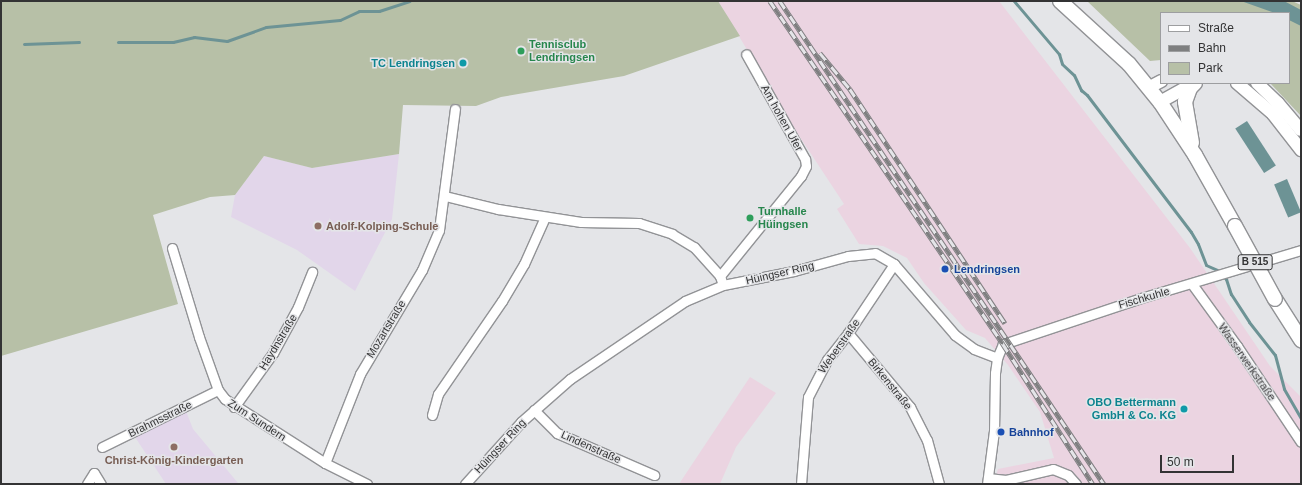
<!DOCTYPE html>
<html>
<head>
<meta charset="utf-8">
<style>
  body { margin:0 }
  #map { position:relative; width:1302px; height:485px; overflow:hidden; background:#e4e5e8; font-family:Arial,sans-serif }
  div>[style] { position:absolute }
  .industrial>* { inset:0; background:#ebd4e1 }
  .education>* { inset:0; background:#e2d6ea }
  .green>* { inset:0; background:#b7c0a7 }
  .water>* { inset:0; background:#6d9395; transform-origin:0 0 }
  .stream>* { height:3px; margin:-1.5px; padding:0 1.5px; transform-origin:1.5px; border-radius:1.5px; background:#6d9395 }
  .roads { filter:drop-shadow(1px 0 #929396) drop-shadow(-1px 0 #929396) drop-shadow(0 1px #929396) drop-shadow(0 -1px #929396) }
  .street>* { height:9px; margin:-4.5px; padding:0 4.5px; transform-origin:4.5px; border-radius:4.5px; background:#fff }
  .secondary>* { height:12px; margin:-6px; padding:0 6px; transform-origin:6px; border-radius:6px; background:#fff }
  .primary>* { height:14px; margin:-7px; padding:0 7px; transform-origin:7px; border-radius:7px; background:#fff }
  .rail>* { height:4.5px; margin-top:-2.25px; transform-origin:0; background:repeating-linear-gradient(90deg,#e4e5e8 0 9px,#7e7f80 0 18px); box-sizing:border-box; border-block:1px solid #7e7f80 }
  .bridges { filter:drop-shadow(1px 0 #929396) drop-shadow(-1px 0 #929396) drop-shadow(0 1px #929396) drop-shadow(0 -1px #929396) }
  .primary-bridge>* { height:14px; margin:-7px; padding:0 7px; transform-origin:7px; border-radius:7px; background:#fff }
  .dots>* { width:11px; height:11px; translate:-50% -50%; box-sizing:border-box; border:2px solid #e4e5e8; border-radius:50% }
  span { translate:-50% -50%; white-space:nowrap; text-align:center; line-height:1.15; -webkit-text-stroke:3px #e4e5e8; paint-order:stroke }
  .shield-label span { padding:1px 3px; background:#e4e5e8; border:1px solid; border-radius:3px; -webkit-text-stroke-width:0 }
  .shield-label { font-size:10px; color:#333334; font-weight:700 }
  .leisure-label { font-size:11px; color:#27864d; font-weight:700 }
  .left { translate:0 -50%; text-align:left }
  .culture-label { font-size:11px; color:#0d838f; font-weight:700 }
  .right { translate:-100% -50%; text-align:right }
  .street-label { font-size:11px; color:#333334 }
  .education-label { font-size:11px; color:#785e54; font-weight:700 }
  .transit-label { font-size:11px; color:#164399; font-weight:700 }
  .frame { position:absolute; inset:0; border:2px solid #333334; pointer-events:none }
  .legend { position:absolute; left:1160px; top:12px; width:130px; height:72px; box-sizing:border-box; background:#e4e5e8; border:1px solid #9d9ea0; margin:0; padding:5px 7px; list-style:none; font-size:12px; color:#333334 }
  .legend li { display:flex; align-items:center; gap:8px; height:20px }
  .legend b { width:20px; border:1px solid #9d9ea0 }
  .scale { position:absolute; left:1160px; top:455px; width:74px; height:18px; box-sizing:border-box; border:2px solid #333334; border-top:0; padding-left:5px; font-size:12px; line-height:14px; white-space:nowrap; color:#333334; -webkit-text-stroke:3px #e4e5e8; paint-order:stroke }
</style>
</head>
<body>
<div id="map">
  <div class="industrial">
    <i style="clip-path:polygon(718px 1px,999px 1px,1190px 248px,1270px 366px,1301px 397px,1301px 484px,993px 484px,998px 469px,1054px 458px,1040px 412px,1008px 365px,985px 338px,966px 330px,924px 283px,907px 258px,883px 246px,859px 244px,837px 209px,844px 204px,790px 122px)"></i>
    <i style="clip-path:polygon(750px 377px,776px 393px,736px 447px,720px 484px,679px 484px)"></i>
  </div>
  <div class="education">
    <i style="clip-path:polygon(399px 154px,392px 219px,355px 291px,297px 250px,231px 217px,235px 195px,264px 156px,312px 168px)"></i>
    <i style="clip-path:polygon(186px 411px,193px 429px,238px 483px,166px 484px,135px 437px)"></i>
  </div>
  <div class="green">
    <i style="clip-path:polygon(1px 1px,718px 1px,740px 36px,624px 76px,501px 97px,476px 106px,403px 105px,399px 154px,312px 168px,264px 156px,235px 195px,210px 197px,153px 215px,178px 304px,1px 356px)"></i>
    <i style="clip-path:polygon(1087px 1px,1292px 1px,1301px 5px,1301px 116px,1270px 83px,1289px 83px,1289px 13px,1161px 13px,1161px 60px,1150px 61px)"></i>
  </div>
  <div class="water">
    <i style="clip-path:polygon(1241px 1px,1284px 1px,1301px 10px,1301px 26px,1289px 20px,1289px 13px,1275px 13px)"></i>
    <i style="left:1247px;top:121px;width:53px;height:14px;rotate:57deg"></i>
    <i style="left:1287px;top:179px;width:36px;height:14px;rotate:67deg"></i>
  </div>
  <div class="stream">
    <i style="left:1014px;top:1px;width:70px;rotate:49.7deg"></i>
    <i style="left:1059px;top:54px;width:10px;rotate:73deg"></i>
    <i style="left:1062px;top:64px;width:16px;rotate:43deg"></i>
    <i style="left:1074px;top:75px;width:17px;rotate:65deg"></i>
    <i style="left:1081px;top:90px;width:8px;rotate:40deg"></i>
    <i style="left:1087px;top:95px;width:172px;rotate:52.8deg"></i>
    <i style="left:1191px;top:232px;width:14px;rotate:60deg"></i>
    <i style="left:1198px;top:244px;width:22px;rotate:69deg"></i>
    <i style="left:1206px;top:265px;width:12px;rotate:24deg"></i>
    <i style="left:1217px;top:270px;width:13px;rotate:45deg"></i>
    <i style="left:1226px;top:279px;width:16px;rotate:72deg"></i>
    <i style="left:1231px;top:294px;width:33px;rotate:57deg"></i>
    <i style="left:1249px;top:322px;width:42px;rotate:51.8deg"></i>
    <i style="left:1275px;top:355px;width:35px;rotate:75deg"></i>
    <i style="left:1284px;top:389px;width:34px;rotate:60deg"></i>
    <i style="left:118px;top:42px;width:55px"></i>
    <i style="left:173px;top:42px;width:22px;rotate:-13deg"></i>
    <i style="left:194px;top:37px;width:33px;rotate:7deg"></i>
    <i style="left:227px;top:41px;width:41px;rotate:-19.7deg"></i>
    <i style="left:266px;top:27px;width:74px;rotate:-5.4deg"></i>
    <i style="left:340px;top:20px;width:21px;rotate:-25deg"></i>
    <i style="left:359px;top:11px;width:20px"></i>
    <i style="left:379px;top:11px;width:32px;rotate:-18deg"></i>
    <i style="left:24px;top:44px;width:55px;rotate:-2.1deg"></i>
  </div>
  <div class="roads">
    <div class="street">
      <i style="left:445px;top:196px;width:55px;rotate:13.8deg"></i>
      <i style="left:498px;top:209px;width:84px;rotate:8.9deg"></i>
      <i style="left:581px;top:222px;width:58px;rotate:1deg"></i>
      <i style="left:639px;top:223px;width:35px;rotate:18deg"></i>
      <i style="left:672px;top:234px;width:26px;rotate:31deg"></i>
      <i style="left:694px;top:247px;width:39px;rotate:48deg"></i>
      <i style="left:720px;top:276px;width:9px;rotate:72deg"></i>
      <i style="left:172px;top:248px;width:93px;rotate:73.1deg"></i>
      <i style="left:199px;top:337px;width:56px;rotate:70.3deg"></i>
      <i style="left:218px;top:390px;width:11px;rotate:52deg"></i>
      <i style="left:225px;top:399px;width:119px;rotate:32.6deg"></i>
      <i style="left:325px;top:463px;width:47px;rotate:26.6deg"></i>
      <i style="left:720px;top:276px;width:129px;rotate:-51deg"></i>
      <i style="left:801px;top:176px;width:11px;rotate:-63deg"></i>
      <i style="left:806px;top:166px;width:7px;rotate:-98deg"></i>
      <i style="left:805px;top:159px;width:120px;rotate:-119.3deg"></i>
      <i style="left:1192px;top:284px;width:77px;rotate:54deg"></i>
      <i style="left:1237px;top:346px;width:115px;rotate:56.3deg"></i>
      <i style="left:848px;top:333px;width:97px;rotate:50deg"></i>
      <i style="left:910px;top:407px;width:37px;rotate:63deg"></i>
      <i style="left:927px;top:440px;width:46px;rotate:74.7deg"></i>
      <i style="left:234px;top:407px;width:67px;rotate:-54.2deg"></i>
      <i style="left:273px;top:353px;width:52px;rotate:-61.5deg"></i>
      <i style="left:298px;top:307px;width:38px;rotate:-68deg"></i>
      <i style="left:534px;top:410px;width:33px;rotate:45deg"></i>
      <i style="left:557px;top:433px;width:106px;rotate:23.4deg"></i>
      <i style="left:432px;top:415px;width:22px;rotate:-74deg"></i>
      <i style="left:438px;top:394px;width:113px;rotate:-55.5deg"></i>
      <i style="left:502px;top:301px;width:43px;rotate:-59.3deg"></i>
      <i style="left:524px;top:264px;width:51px;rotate:-65.9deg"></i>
      <i style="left:102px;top:447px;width:129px;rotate:-26.2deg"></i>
      <i style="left:325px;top:463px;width:96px;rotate:-68.5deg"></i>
      <i style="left:360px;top:374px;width:121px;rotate:-59.2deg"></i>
      <i style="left:422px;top:270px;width:43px;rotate:-67deg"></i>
      <i style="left:439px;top:230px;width:122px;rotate:-82.5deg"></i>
      <i style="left:988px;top:478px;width:18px;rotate:6deg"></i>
      <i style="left:1006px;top:480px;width:48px;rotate:-13.2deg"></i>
      <i style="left:1053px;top:469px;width:16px;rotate:22deg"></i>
      <i style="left:1068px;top:475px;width:12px;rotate:48deg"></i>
      <i style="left:87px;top:484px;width:13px;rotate:-58deg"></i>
      <i style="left:94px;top:473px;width:13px;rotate:58deg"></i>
      <i style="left:465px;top:484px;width:84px;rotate:-47.9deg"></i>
      <i style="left:521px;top:422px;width:65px;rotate:-41.3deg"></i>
      <i style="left:570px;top:379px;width:139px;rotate:-34.1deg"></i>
      <i style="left:685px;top:301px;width:41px;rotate:-22.8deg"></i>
      <i style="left:723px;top:285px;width:72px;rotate:-11.2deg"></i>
      <i style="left:794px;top:271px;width:56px;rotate:-15.5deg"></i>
      <i style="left:848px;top:256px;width:27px;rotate:-6deg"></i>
      <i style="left:875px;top:253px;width:22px;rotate:30deg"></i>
      <i style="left:894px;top:264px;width:94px;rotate:49.3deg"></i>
      <i style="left:955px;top:335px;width:24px;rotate:36deg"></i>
      <i style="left:974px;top:349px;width:25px;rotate:21deg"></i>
      <i style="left:801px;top:484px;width:87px;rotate:-85.4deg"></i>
      <i style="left:808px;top:397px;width:42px;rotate:-62.8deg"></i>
      <i style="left:827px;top:360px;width:34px;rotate:-52deg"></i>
      <i style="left:848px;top:333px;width:83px;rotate:-56.3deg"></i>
      <i style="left:987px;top:484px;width:53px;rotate:-82.5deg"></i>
      <i style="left:994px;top:431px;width:58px;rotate:-89deg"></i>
      <i style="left:995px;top:373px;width:15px;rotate:-82deg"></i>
      <i style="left:997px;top:358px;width:15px;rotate:-67deg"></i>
      <i style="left:1003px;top:344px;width:145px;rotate:-18.4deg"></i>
      <i style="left:1141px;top:298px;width:167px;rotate:-16.7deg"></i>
    </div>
    <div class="secondary">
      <i style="left:1237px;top:83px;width:48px;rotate:40.7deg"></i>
      <i style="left:1273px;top:114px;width:46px;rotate:52.1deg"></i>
      <i style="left:1257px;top:83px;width:29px;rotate:44deg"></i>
      <i style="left:1278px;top:103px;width:35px;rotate:50deg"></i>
      <i style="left:1148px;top:88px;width:15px;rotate:-28deg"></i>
      <i style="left:1160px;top:102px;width:39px;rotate:-29deg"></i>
    </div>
    <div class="primary">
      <i style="left:1060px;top:1px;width:93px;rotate:42.4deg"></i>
      <i style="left:1129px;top:64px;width:49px;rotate:50.8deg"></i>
      <i style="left:1160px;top:102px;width:64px;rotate:56.6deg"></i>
      <i style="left:1195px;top:155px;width:81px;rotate:60.6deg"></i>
      <i style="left:1192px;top:143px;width:42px;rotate:-99.7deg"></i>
      <i style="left:1185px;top:102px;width:15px;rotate:-70deg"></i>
      <i style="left:1190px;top:88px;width:7px;rotate:-45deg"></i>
      <i style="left:1275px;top:299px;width:49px;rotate:57.6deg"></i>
    </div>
  </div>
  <div class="rail">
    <i style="left:770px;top:1px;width:415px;rotate:55.8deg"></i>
    <i style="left:1003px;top:344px;width:166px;rotate:57.3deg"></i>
    <i style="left:780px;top:1px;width:582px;rotate:56.15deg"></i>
    <i style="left:820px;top:53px;width:47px;rotate:50.2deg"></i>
    <i style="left:850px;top:89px;width:281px;rotate:56.5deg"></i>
  </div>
  <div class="bridges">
    <div class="primary-bridge">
      <i style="left:1235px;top:226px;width:83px;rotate:61.3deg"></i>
    </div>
  </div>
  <div class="dots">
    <i style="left:521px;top:51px;background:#2e9e5b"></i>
    <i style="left:463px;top:63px;background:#0f9aa8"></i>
    <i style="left:750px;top:218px;background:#2e9e5b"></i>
    <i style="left:318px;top:226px;background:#8d6e63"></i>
    <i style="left:945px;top:269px;background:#1a4fb4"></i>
    <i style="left:1184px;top:409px;background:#0f9aa8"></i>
    <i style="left:1001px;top:432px;background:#1a4fb4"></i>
    <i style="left:174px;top:447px;background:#8d6e63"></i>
  </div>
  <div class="shield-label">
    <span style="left:1255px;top:262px">B 515</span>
  </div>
  <div class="leisure-label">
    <span class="left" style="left:529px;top:51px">Tennisclub<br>Lendringsen</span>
    <span class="left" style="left:758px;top:218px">Turnhalle<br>Hüingsen</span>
  </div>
  <div class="culture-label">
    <span class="right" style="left:455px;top:63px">TC Lendringsen</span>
    <span class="right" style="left:1176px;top:409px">OBO Bettermann<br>GmbH &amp; Co. KG</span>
  </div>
  <div class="street-label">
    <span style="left:782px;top:118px;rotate:61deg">Am hohen Ufer</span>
    <span style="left:780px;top:273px;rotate:-13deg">Hüingser Ring</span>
    <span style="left:1144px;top:298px;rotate:-16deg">Fischkuhle</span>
    <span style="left:386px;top:329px;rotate:-59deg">Mozartstraße</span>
    <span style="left:278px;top:342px;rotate:-59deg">Haydnstraße</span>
    <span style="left:839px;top:346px;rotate:-55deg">Weberstraße</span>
    <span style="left:1247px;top:362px;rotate:55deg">Wasserwerkstraße</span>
    <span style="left:890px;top:384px;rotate:51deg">Birkenstraße</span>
    <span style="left:160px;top:419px;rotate:-26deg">Brahmsstraße</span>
    <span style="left:257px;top:420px;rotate:33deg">Zum Sundern</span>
    <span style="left:500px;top:446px;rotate:-47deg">Hüingser Ring</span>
    <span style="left:591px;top:447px;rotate:24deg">Lindenstraße</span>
  </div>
  <div class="education-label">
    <span class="left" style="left:326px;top:226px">Adolf-Kolping-Schule</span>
    <span style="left:174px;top:460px">Christ-König-Kindergarten</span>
  </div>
  <div class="transit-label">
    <span class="left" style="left:954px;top:269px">Lendringsen</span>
    <span class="left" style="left:1009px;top:432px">Bahnhof</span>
  </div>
  <div class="frame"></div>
  <ul class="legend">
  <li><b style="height:5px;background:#fff"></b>Straße</li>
  <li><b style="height:5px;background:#7e7f80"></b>Bahn</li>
  <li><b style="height:11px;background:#b7c0a7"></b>Park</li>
  </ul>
  <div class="scale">50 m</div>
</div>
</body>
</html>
